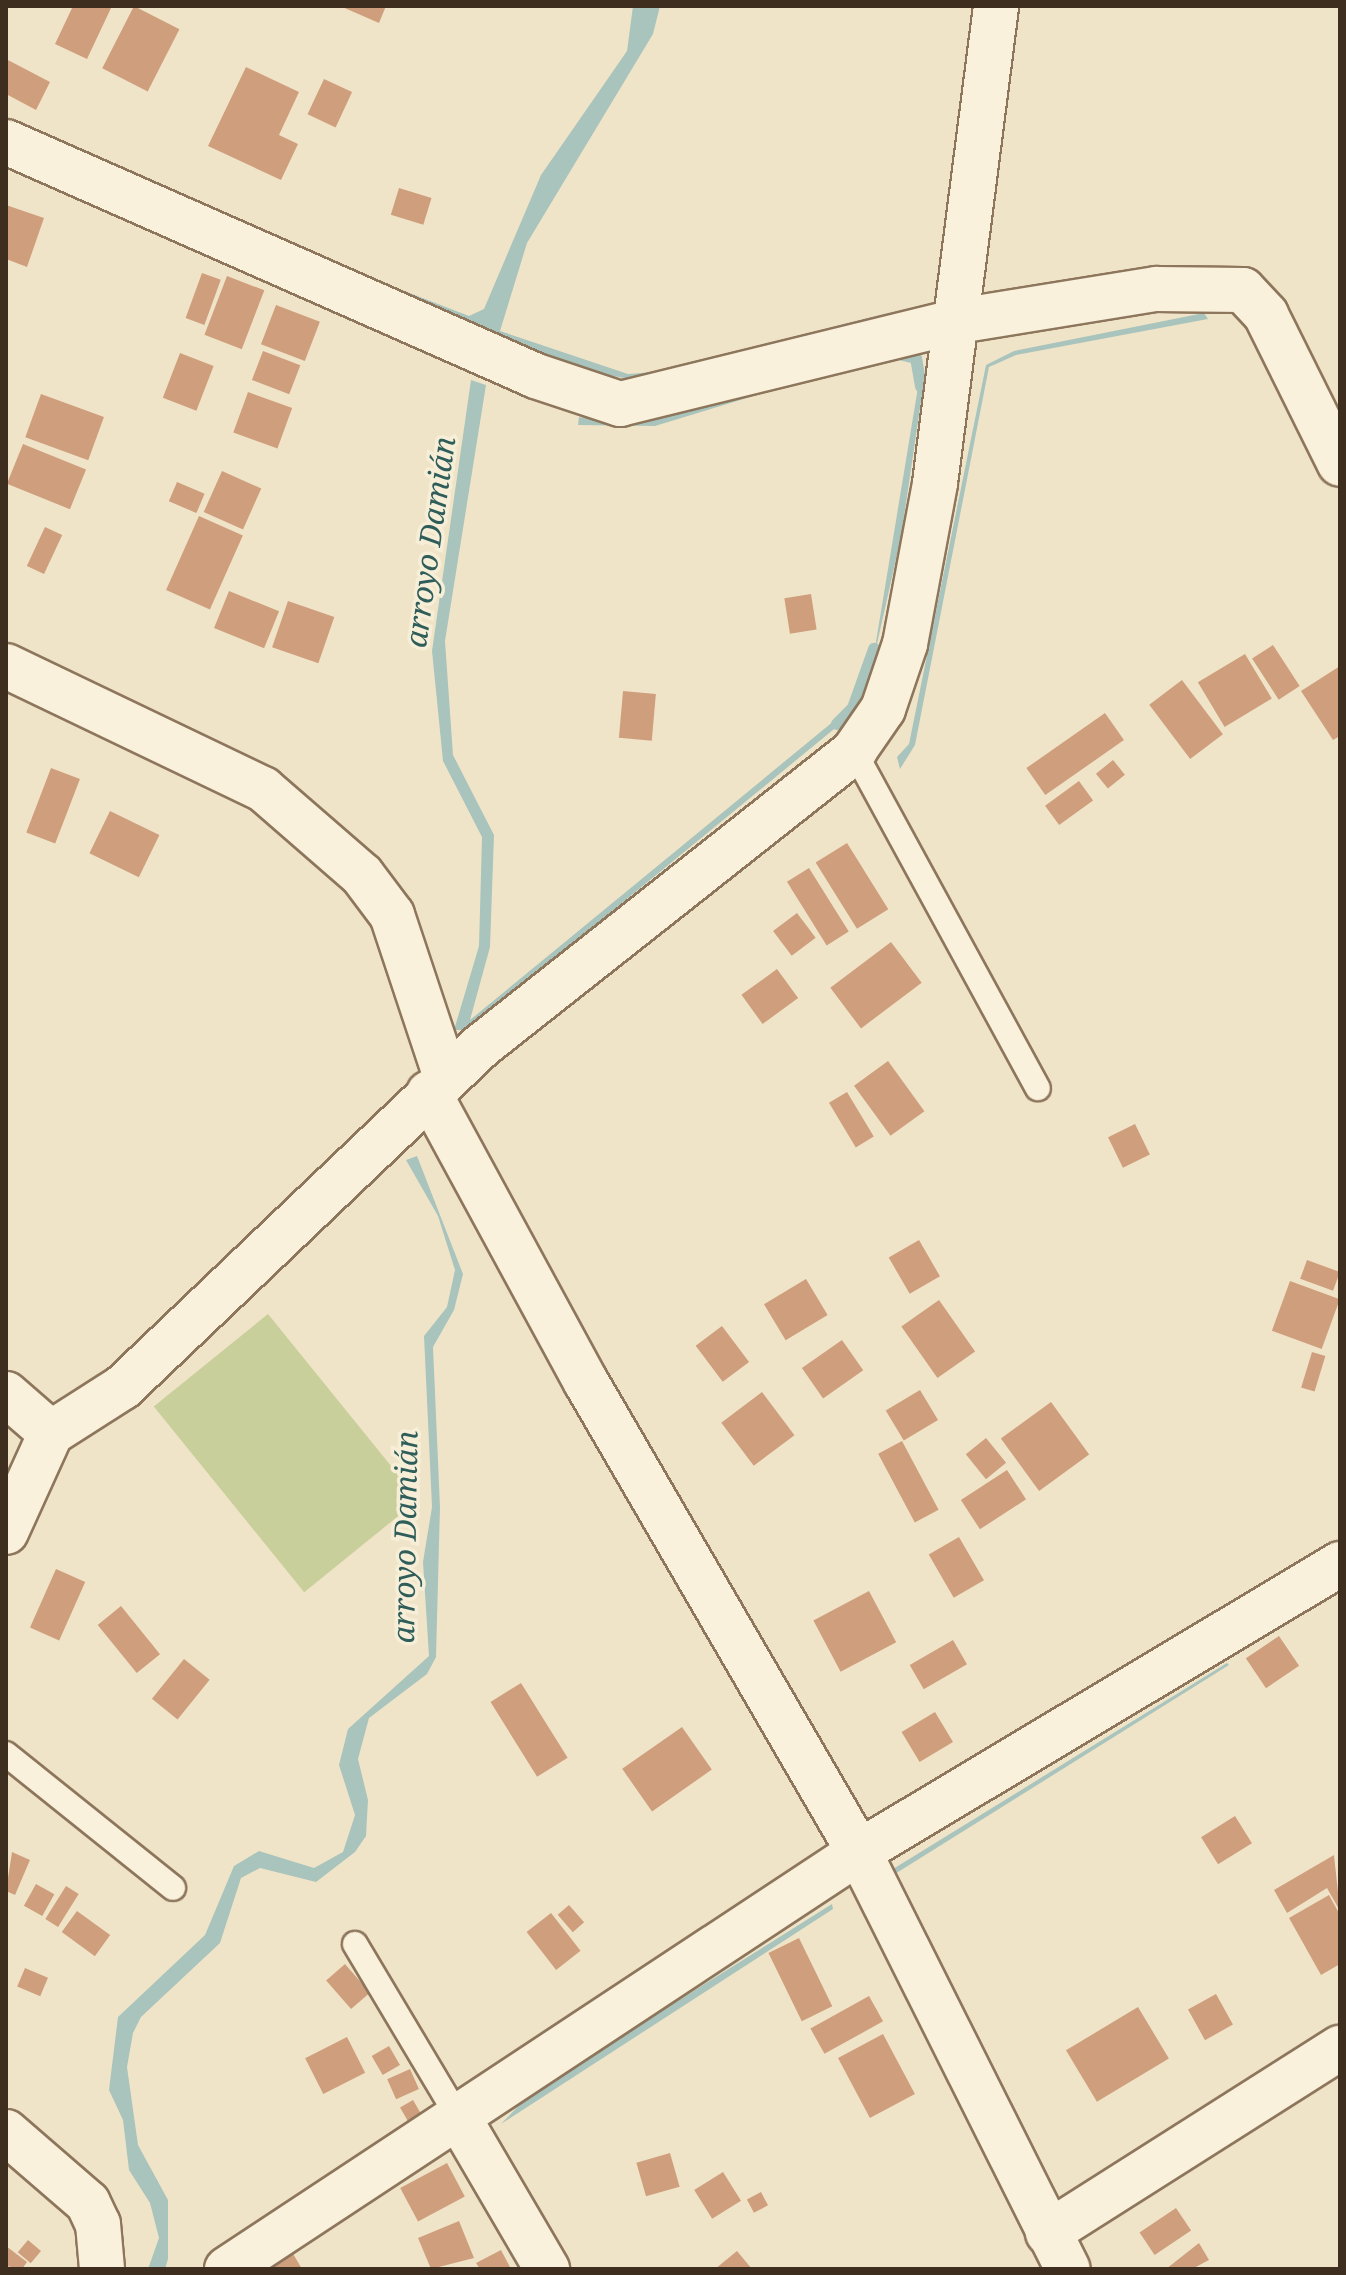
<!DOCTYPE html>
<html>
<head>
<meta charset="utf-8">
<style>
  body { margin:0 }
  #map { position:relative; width:1346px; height:2275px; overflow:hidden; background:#f0e4c8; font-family:"Noto Serif",serif }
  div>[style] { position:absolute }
  .green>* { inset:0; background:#c9cf9b; transform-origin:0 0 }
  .water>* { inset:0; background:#a9c4bc }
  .stream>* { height:12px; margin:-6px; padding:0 6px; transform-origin:6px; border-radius:6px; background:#a9c4bc }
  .building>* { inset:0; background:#cf9f7d; transform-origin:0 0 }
  .roads { filter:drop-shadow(2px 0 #8d765c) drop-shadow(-2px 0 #8d765c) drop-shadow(0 2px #8d765c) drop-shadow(0 -2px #8d765c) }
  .lane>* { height:24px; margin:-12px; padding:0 12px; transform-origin:12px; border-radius:12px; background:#faf1dc }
  .street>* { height:44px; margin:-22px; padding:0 22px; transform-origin:22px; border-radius:22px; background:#faf1dc }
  span { translate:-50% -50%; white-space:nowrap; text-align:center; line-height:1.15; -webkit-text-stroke:7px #f7eed8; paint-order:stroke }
  .water-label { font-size:30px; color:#2f5d5a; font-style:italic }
  .frame { position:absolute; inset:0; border:8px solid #3d2e20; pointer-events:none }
</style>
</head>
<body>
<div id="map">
  <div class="green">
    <i style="left:268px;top:1314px;width:239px;height:147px;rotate:51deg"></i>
  </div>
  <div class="water">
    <i style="clip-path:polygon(633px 6px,660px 6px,653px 34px,527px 243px,500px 331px,628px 374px,667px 371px,906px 308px,660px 376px,629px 379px,588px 371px,465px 323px,180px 204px,469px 316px,484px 309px,541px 175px,627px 51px)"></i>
    <i style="clip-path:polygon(1204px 313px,1208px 319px,1016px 355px,989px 367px,915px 745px,900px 769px,897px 757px,909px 744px,986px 365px,1014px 351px)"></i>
    <i style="clip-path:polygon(898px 352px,655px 426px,578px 425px,579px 417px,625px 424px,654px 420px)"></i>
    <i style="clip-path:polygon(925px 374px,901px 537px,872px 666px,920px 375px)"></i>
    <i style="clip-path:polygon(471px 380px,486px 385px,445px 641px,453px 755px,494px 835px,490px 947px,470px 1020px,846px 711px,850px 716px,467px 1030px,454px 1030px,479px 946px,482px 837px,443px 761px,432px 651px)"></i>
    <i style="clip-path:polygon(417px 1156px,463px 1274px,454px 1310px,433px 1347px,440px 1507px,436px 1657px,427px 1674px,369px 1718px,358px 1759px,368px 1800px,366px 1836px,355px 1852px,316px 1882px,260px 1868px,241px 1878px,220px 1943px,141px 2017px,133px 2033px,127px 2067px,138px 2145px,168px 2200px,168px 2259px,165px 2269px,148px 2269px,159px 2238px,150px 2203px,129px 2170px,123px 2120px,109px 2090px,118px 2017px,205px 1935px,234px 1866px,259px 1851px,314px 1868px,343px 1852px,355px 1815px,339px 1765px,348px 1729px,429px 1656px,423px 1562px,432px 1507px,424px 1336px,447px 1307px,455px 1270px,438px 1216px,406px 1160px)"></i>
    <i style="clip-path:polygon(1227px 1663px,1229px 1665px,882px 1882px,880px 1877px)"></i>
    <i style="clip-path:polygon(832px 1904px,833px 1909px,501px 2124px,531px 2093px)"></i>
  </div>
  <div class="stream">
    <i style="left:899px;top:354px;width:17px;rotate:13deg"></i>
    <i style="left:916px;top:358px;width:29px;rotate:80deg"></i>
    <i style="left:837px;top:724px;width:23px;rotate:-45deg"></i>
    <i style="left:853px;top:708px;width:63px;rotate:-70.4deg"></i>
  </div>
  <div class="building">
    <i style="clip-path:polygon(73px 6px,112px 6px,87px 59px,55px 44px)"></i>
    <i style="left:134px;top:6px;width:51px;height:70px;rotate:27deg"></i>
    <i style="clip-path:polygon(340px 6px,386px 6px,379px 23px)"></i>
    <i style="clip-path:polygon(6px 59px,50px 82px,36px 110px,6px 94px)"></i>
    <i style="clip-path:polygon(246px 67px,299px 92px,279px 135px,298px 144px,281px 180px,208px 146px)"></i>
    <i style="left:324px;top:79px;width:31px;height:39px;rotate:25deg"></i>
    <i style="left:399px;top:188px;width:34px;height:28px;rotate:17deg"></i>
    <i style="clip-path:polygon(6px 205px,44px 218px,27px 267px,6px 259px)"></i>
    <i style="left:202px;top:273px;width:20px;height:48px;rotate:20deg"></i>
    <i style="left:227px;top:276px;width:40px;height:63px;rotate:21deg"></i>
    <i style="left:276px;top:305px;width:47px;height:42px;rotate:21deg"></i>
    <i style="left:263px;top:351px;width:40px;height:31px;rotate:21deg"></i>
    <i style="left:180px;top:353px;width:36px;height:48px;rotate:21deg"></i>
    <i style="left:248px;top:392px;width:47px;height:43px;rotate:20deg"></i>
    <i style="left:41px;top:394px;width:67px;height:46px;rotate:20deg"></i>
    <i style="left:23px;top:444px;width:68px;height:43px;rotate:22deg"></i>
    <i style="left:222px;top:471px;width:43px;height:45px;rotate:24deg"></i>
    <i style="left:177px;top:482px;width:30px;height:21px;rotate:23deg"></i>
    <i style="left:199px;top:516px;width:48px;height:81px;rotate:24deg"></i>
    <i style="left:45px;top:527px;width:19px;height:43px;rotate:25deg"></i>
    <i style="left:229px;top:591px;width:54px;height:40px;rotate:22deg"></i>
    <i style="left:811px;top:594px;width:36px;height:27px;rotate:81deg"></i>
    <i style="left:288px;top:601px;width:49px;height:49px;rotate:19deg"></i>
    <i style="left:1273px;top:645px;width:49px;height:25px;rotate:57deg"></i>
    <i style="left:1245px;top:654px;width:52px;height:55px;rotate:59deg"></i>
    <i style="clip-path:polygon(1340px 666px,1340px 736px,1333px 740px,1301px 691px)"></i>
    <i style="left:1182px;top:680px;width:68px;height:41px;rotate:53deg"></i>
    <i style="left:623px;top:691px;width:33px;height:47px;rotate:5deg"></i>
    <i style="left:1105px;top:713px;width:33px;height:96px;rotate:55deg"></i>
    <i style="left:1113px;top:760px;width:19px;height:22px;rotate:51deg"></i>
    <i style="left:51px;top:768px;width:31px;height:69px;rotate:21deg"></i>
    <i style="left:1079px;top:781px;width:24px;height:42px;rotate:54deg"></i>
    <i style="left:110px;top:811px;width:55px;height:47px;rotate:26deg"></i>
    <i style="left:847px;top:843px;width:78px;height:37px;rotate:58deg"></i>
    <i style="left:809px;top:868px;width:75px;height:26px;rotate:58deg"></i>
    <i style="left:797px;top:913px;width:31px;height:30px;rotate:53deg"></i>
    <i style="left:891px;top:942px;width:51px;height:76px;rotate:53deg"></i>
    <i style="left:777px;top:969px;width:36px;height:44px;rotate:54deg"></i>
    <i style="left:888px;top:1061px;width:62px;height:42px;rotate:54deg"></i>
    <i style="left:847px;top:1092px;width:52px;height:21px;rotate:59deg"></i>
    <i style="left:1135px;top:1124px;width:34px;height:30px;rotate:64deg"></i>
    <i style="left:919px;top:1240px;width:42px;height:35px;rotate:60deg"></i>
    <i style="left:1307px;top:1260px;width:35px;height:20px;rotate:20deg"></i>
    <i style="left:806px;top:1279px;width:42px;height:49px;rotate:59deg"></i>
    <i style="left:1290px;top:1281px;width:53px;height:53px;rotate:20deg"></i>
    <i style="left:939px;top:1300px;width:63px;height:46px;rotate:55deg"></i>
    <i style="left:722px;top:1326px;width:45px;height:33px;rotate:53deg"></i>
    <i style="left:842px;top:1340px;width:37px;height:49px;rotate:55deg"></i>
    <i style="left:1312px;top:1352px;width:14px;height:37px;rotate:17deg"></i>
    <i style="left:920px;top:1390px;width:35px;height:40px;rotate:59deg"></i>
    <i style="left:762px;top:1392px;width:54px;height:51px;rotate:53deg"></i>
    <i style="left:1051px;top:1402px;width:65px;height:62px;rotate:54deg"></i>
    <i style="left:986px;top:1438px;width:32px;height:26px;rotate:51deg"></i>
    <i style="left:902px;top:1441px;width:78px;height:27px;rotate:62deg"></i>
    <i style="left:1007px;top:1470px;width:35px;height:55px;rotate:57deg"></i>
    <i style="left:959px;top:1537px;width:50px;height:35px;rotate:60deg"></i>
    <i style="left:56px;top:1569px;width:32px;height:64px;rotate:24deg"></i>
    <i style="left:869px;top:1591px;width:58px;height:63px;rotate:62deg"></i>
    <i style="left:121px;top:1606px;width:62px;height:30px;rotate:51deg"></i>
    <i style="left:1279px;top:1636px;width:36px;height:40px;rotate:56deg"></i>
    <i style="left:953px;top:1640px;width:28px;height:50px;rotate:60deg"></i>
    <i style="left:184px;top:1659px;width:33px;height:51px;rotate:39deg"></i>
    <i style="left:521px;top:1683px;width:88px;height:36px;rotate:58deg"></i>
    <i style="left:935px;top:1712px;width:35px;height:39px;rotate:59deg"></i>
    <i style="left:682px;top:1727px;width:52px;height:73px;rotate:55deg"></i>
    <i style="left:1235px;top:1816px;width:32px;height:40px;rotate:58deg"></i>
    <i style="clip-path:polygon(12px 1852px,30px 1860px,15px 1895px,6px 1891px)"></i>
    <i style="clip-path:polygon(1334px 1855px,1340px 1911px,1327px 1888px,1287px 1913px,1274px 1890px)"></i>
    <i style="left:36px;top:1884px;width:21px;height:25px;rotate:29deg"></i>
    <i style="left:66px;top:1886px;width:15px;height:39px;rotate:32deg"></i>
    <i style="clip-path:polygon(1329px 1895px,1340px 1915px,1340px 1964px,1321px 1975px,1289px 1918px)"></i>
    <i style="left:569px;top:1905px;width:23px;height:15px;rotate:49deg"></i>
    <i style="left:77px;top:1911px;width:41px;height:26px;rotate:36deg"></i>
    <i style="left:551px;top:1913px;width:48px;height:31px;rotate:52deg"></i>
    <i style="left:799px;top:1938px;width:76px;height:34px;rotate:64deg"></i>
    <i style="left:345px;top:1964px;width:38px;height:25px;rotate:49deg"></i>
    <i style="left:25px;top:1968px;width:25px;height:20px;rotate:23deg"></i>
    <i style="left:1216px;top:1994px;width:35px;height:32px;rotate:61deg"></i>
    <i style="left:869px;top:1996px;width:29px;height:67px;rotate:61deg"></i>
    <i style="left:1138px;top:2007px;width:60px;height:84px;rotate:59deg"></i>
    <i style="left:883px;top:2034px;width:68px;height:51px;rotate:62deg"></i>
    <i style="left:347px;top:2037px;width:40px;height:47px;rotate:63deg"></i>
    <i style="left:389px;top:2046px;width:22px;height:20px;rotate:60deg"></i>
    <i style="left:410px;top:2069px;width:22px;height:25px;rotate:66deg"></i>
    <i style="left:413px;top:2100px;width:16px;height:15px;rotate:60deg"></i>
    <i style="left:670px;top:2153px;width:35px;height:35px;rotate:74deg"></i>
    <i style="left:447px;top:2163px;width:38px;height:53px;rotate:62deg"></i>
    <i style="left:723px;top:2172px;width:34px;height:34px;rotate:58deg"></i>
    <i style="left:761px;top:2192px;width:15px;height:16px;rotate:62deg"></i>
    <i style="left:1176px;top:2208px;width:27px;height:44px;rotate:56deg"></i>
    <i style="clip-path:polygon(459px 2221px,474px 2258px,431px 2269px,418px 2238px)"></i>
    <i style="left:28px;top:2240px;width:17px;height:16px;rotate:40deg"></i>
    <i style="clip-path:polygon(1199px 2243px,1209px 2260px,1192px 2269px,1166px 2269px)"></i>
    <i style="clip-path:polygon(6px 2246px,27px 2262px,22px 2269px,6px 2266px)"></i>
    <i style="clip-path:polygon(501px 2250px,511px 2269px,480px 2269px,476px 2263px)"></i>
    <i style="clip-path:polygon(737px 2251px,752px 2269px,715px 2269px)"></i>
    <i style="clip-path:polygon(292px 2252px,302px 2269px,263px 2269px)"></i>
  </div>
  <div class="roads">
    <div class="lane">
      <i style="left:854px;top:751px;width:384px;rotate:61.4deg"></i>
      <i style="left:6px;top:1754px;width:214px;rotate:38.7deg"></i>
      <i style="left:355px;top:1944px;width:205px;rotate:59.2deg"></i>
    </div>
    <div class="street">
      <i style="left:6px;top:142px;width:579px;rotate:23.82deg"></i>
      <i style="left:536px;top:376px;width:89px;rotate:18.4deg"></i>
      <i style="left:620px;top:404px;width:348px;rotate:-13.8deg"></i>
      <i style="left:958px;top:321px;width:201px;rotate:-9.2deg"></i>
      <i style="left:1156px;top:289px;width:87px;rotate:0.7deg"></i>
      <i style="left:1243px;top:290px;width:34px;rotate:47deg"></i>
      <i style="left:1266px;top:315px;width:166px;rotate:63.6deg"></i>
      <i style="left:6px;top:666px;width:285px;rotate:25.6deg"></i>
      <i style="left:263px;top:789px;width:131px;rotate:41deg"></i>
      <i style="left:362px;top:875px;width:50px;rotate:53.1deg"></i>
      <i style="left:392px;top:915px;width:171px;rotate:71.6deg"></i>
      <i style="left:429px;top:1093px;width:329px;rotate:61.5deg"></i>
      <i style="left:586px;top:1382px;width:544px;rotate:59.85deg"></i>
      <i style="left:859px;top:1852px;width:466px;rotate:63.4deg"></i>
      <i style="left:6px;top:1394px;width:60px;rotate:40.9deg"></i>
      <i style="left:6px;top:1532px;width:109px;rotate:-65.6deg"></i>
      <i style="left:51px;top:1433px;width:85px;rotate:-32.6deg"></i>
      <i style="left:123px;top:1387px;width:494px;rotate:-43.6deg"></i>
      <i style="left:481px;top:1046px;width:476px;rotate:-38.3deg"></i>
      <i style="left:854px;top:751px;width:51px;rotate:-55.4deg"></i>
      <i style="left:883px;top:709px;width:69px;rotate:-71.3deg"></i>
      <i style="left:905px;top:644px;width:164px;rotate:-79.4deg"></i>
      <i style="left:935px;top:483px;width:481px;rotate:-82.7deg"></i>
      <i style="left:460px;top:2120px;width:173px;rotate:59.7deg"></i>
      <i style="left:6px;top:2132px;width:108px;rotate:40.9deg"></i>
      <i style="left:88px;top:2203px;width:23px;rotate:65deg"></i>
      <i style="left:98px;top:2224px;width:45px;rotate:84.9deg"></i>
      <i style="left:1048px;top:2233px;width:346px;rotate:-32.4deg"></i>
      <i style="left:227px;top:2269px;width:757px;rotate:-33.42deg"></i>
      <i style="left:859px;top:1852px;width:561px;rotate:-30.91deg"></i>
    </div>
  </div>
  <div class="water-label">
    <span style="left:430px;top:542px;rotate:-82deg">arroyo Damián</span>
    <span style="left:405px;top:1537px;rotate:-89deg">arroyo Damián</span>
  </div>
  <div class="frame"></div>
</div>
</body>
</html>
